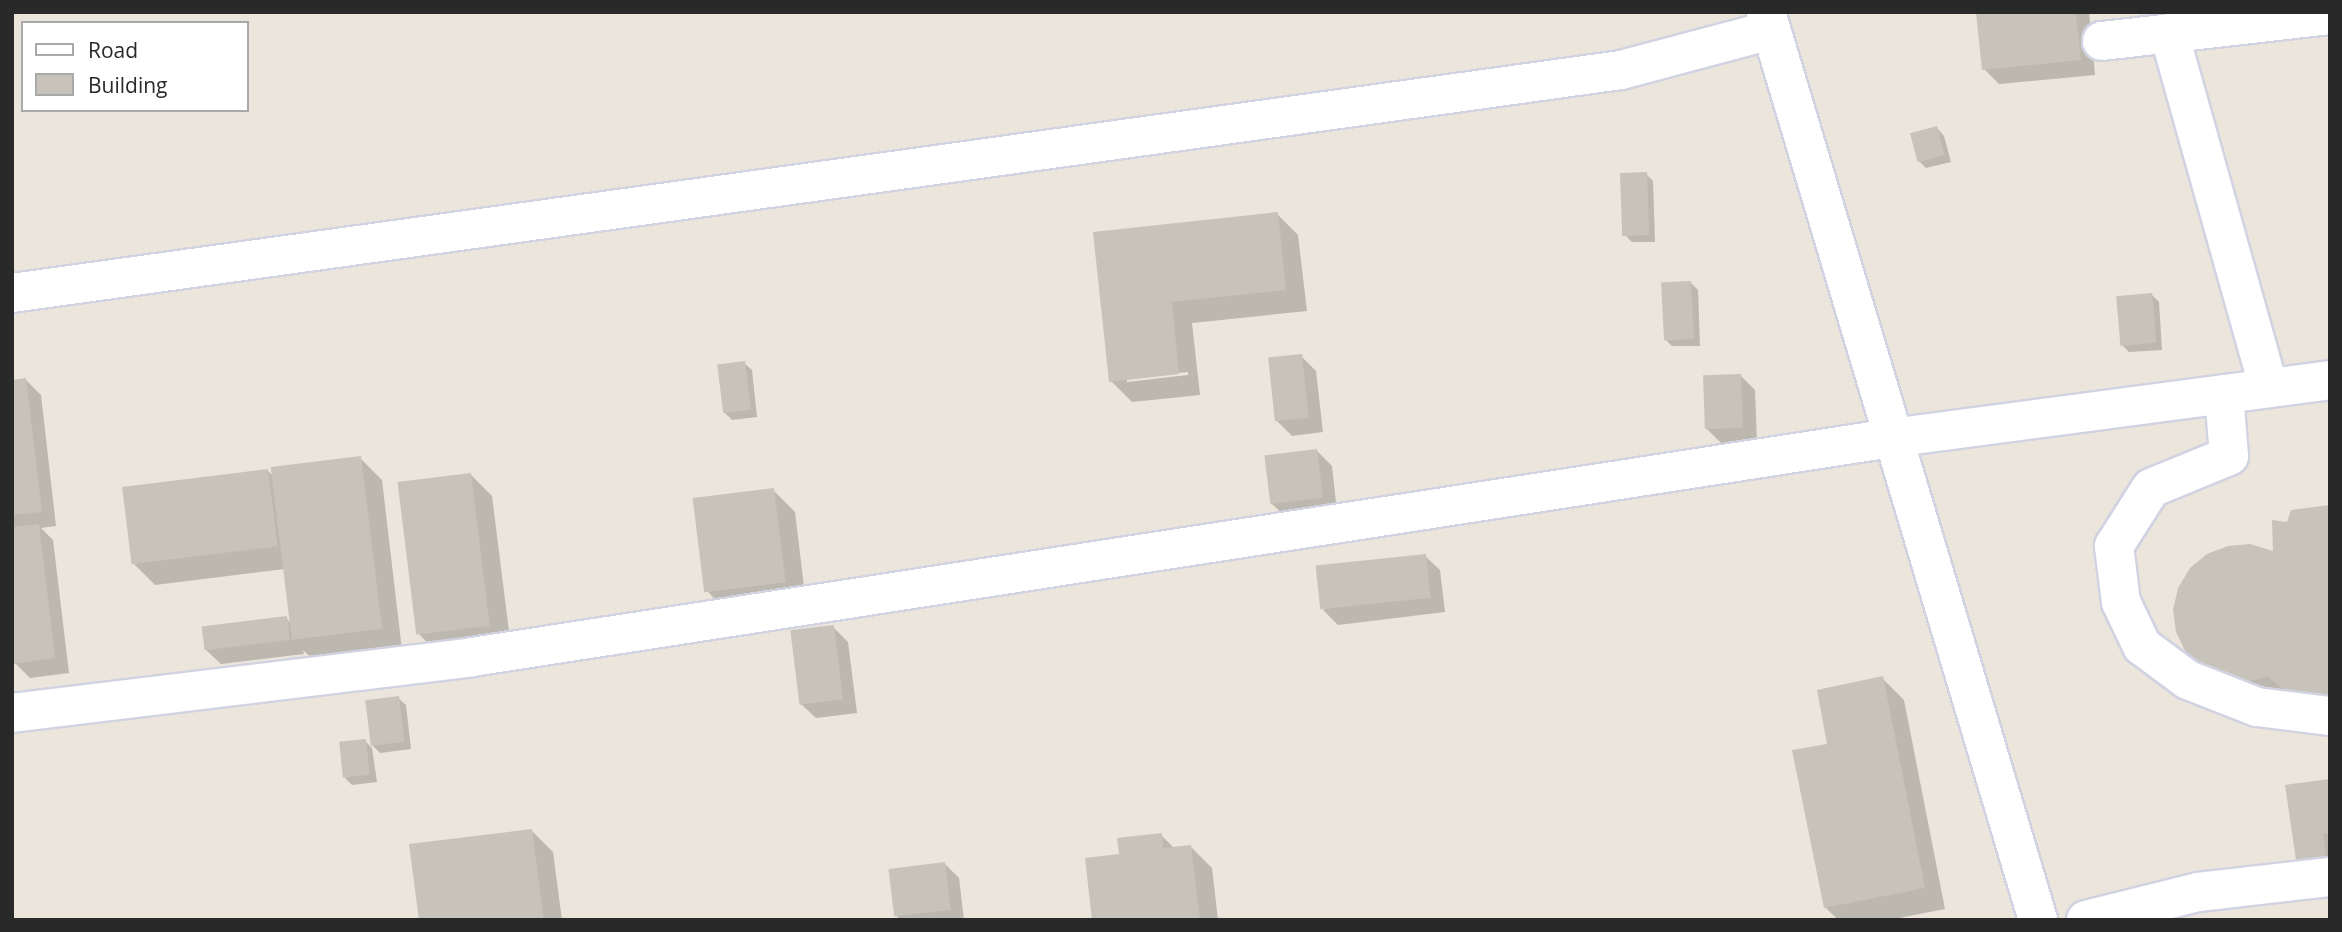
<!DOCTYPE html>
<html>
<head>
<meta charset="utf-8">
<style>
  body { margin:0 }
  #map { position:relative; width:2342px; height:932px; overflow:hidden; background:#ebe5db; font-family:"Open Sans",sans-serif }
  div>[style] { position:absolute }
  .shadow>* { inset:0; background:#0003 }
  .building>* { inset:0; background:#c7c3ba; transform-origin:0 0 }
  .roads { filter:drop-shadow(2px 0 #d1d3e2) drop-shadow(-2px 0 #d1d3e2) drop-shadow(0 2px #d1d3e2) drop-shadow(0 -2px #d1d3e2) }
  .street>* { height:38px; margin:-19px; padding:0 19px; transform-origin:19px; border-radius:19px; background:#fff }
  .secondary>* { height:38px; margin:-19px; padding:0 19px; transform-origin:19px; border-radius:19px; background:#fff }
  span { translate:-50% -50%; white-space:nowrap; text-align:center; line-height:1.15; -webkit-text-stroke:6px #fff; paint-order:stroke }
  .frame { position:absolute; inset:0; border:14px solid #292929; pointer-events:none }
  .legend { position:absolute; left:21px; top:21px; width:228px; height:91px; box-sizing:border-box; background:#fff; border:2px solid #a9a9a9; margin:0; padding:9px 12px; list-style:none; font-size:21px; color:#292929 }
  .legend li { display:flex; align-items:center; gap:14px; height:35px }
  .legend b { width:35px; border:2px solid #a9a9a9 }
</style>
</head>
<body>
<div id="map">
  <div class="shadow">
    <i style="clip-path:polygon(1978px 12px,2089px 12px,2095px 75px,1999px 84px,1984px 69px)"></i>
    <i style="clip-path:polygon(1937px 128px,1944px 136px,1951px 162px,1926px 168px,1919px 161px)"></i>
    <i style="clip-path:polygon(1646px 174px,1653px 181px,1655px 242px,1632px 242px,1625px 235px)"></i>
    <i style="clip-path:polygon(evenodd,1277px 214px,1298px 235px,1307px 311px,1192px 323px,1200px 395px,1132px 402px,1111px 381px,1095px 233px,1277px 214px,1188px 372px,1188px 375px,1127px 382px,1127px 378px,1188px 372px)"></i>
    <i style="clip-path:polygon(1691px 283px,1698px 290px,1700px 346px,1672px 346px,1665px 339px)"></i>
    <i style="clip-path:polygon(2152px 295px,2159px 302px,2162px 350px,2129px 352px,2122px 345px)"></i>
    <i style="clip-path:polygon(1301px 356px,1316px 371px,1323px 432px,1292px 436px,1277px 421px)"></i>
    <i style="clip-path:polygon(744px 363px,752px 370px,757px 417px,732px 420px,725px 413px)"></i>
    <i style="clip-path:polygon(1740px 375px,1755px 390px,1757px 443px,1722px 444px,1707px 429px)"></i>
    <i style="clip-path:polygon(26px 380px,41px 395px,56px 526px,41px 528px,53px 540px,69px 673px,30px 678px,15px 663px,12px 641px,12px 382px)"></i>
    <i style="clip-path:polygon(1317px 451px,1332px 466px,1337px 512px,1287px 518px,1272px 504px)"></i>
    <i style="clip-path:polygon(360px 458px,382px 480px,402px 650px,315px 661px,303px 650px,304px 654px,221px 664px,206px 650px,286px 618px,291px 623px,285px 569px,155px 585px,134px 564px,268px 471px,274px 477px)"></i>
    <i style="clip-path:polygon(471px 475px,492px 496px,511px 647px,440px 656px,419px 634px)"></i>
    <i style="clip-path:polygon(773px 490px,795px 512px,806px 603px,728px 612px,707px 591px)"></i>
    <i style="clip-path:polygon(2330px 507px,2330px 723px,2231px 695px,2274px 553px,2288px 524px)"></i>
    <i style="clip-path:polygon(1425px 556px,1440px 570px,1445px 612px,1338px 625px,1323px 610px)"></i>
    <i style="clip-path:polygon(833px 627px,848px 642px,857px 713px,816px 718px,801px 704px)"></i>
    <i style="clip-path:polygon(1882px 678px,1904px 700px,1945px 909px,1889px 920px,1838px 920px,1825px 907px,1829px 745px)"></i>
    <i style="clip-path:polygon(398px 698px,406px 705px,411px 749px,380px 753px,373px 746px)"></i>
    <i style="clip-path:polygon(365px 741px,372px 748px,377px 782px,352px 785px,345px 778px)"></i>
    <i style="clip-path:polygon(2330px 781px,2330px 879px,2313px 881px)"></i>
    <i style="clip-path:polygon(532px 831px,553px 852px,562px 920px,421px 920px)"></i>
    <i style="clip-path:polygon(1161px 835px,1175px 849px,1191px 847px,1212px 868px,1218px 920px,1094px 920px,1121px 855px)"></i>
    <i style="clip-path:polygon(944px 863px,959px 878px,964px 920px,900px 920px,896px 915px)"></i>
  </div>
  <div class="building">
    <i style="clip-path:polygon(1976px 12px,2076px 12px,2081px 60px,1982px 70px)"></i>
    <i style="left:1937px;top:126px;width:30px;height:28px;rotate:75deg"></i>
    <i style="left:1647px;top:172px;width:63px;height:27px;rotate:88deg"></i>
    <i style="clip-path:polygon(1278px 212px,1286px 290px,1172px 302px,1179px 374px,1109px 382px,1093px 232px)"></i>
    <i style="left:1691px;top:281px;width:58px;height:30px;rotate:87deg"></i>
    <i style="left:2152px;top:293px;width:50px;height:36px;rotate:85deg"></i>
    <i style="left:1302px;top:354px;width:64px;height:34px;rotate:84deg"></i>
    <i style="left:745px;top:361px;width:49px;height:28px;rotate:83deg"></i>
    <i style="left:1741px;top:374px;width:54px;height:38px;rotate:88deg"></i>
    <i style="clip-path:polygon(26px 378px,42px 512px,12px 515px,12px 380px)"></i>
    <i style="left:1317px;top:449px;width:49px;height:53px;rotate:83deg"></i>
    <i style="left:361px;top:456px;width:174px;height:91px;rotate:83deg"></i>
    <i style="left:268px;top:469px;width:78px;height:147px;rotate:83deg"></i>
    <i style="left:471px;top:473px;width:154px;height:74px;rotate:83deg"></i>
    <i style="left:774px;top:488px;width:95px;height:82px;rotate:83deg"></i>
    <i style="clip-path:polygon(2330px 505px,2330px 695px,2295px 698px,2268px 677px,2245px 682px,2202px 669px,2186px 653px,2176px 632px,2173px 610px,2178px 588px,2190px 568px,2207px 554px,2228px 546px,2250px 544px,2273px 551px,2272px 520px,2287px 522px,2291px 510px)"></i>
    <i style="clip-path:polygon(39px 524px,55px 658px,13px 664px,12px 527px)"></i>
    <i style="left:1426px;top:554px;width:44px;height:111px;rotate:84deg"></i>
    <i style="left:287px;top:616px;width:24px;height:86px;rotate:83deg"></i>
    <i style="left:834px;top:625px;width:75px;height:44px;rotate:83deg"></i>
    <i style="clip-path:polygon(1883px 676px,1925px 888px,1824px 908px,1792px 750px,1827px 744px,1817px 690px)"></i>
    <i style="left:399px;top:696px;width:46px;height:34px;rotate:83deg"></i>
    <i style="left:366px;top:739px;width:36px;height:27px;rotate:84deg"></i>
    <i style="clip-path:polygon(2330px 779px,2330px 833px,2323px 834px,2327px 863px,2297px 867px,2285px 785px)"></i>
    <i style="clip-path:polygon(532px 829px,544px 920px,419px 920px,409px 844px)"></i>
    <i style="clip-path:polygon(1162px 833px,1163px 848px,1191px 845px,1200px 920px,1092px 920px,1085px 858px,1119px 854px,1117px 838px)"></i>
    <i style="left:945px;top:862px;width:48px;height:57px;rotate:83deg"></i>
  </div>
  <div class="roads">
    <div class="street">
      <i style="left:2169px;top:33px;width:369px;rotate:74.3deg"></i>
      <i style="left:2102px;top:41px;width:229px;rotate:-6.5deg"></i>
      <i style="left:12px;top:293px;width:1624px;rotate:-7.89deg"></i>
      <i style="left:1621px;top:70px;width:155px;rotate:-14.9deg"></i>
      <i style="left:2224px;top:394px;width:62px;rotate:85.4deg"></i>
      <i style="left:2229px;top:456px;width:84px;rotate:157.7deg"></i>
      <i style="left:2151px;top:488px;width:69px;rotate:122.5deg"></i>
      <i style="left:2114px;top:546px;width:56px;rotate:82.9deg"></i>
      <i style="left:2121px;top:602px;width:49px;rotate:64.5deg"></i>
      <i style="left:2142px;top:646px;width:57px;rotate:36.5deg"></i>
      <i style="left:2188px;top:680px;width:74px;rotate:21.4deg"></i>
      <i style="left:2257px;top:707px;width:74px;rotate:7deg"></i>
      <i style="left:12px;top:713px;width:463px;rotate:-6.9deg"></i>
      <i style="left:472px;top:657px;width:1436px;rotate:-8.77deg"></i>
      <i style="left:1891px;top:438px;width:443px;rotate:-7.5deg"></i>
      <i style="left:2086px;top:920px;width:115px;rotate:-14deg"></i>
      <i style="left:2198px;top:892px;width:133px;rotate:-6.5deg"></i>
    </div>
    <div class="secondary">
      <i style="left:1766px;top:12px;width:948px;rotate:73.32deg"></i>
    </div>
  </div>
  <div class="frame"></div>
  <ul class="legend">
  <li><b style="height:9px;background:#fff"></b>Road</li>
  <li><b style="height:19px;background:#c7c3ba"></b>Building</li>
  </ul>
</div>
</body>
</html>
